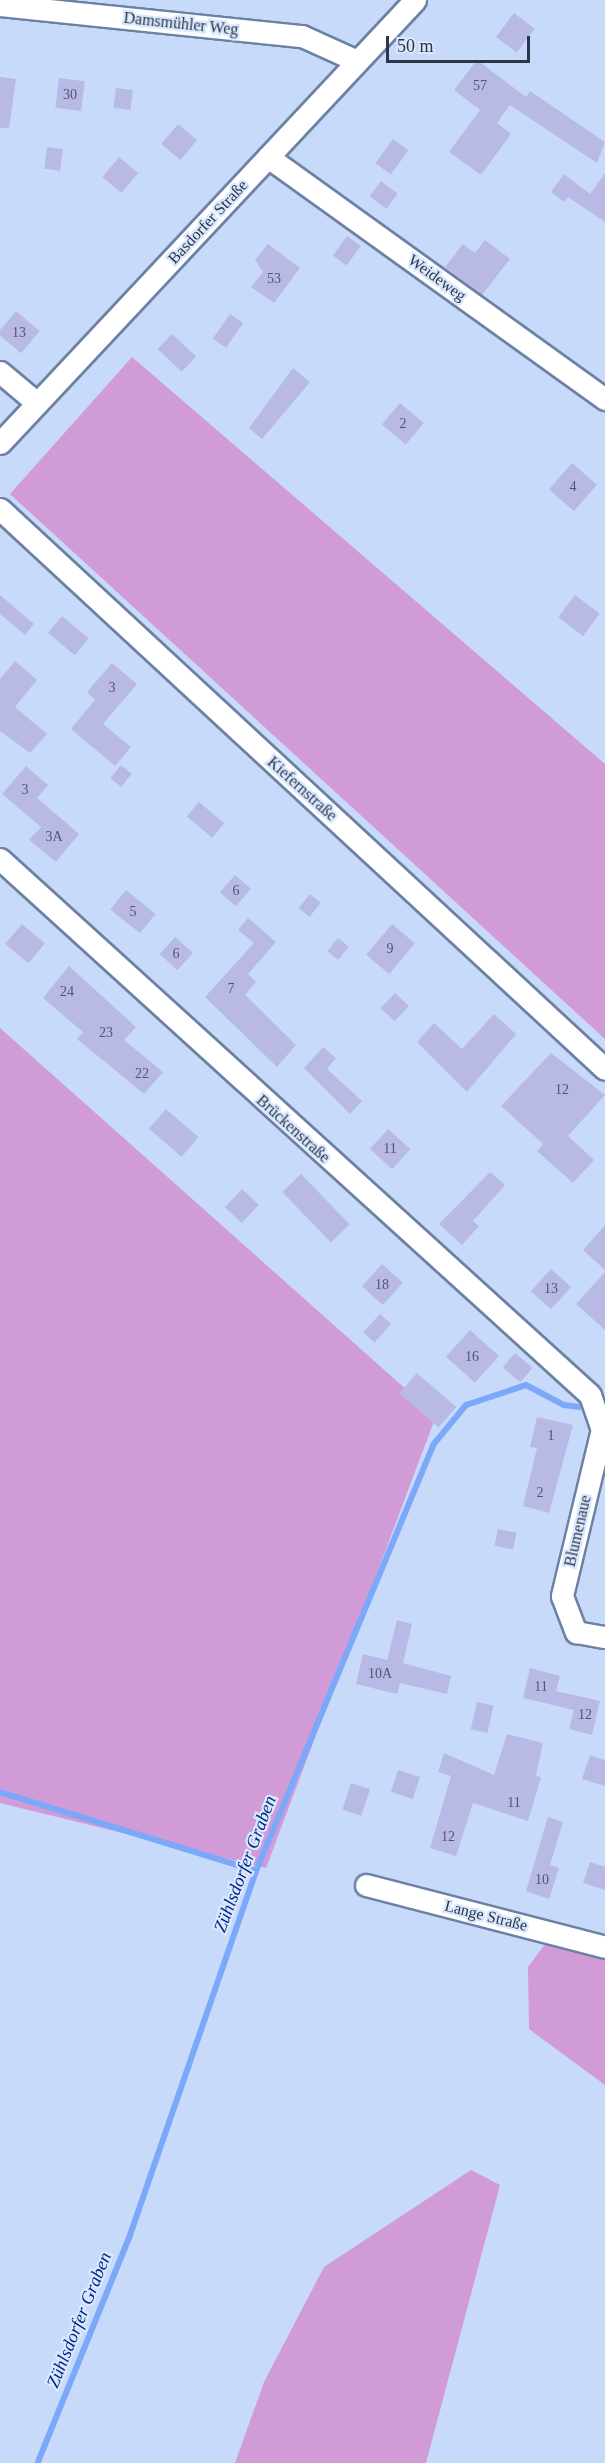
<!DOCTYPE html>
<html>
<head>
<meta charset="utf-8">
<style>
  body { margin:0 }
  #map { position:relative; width:605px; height:2463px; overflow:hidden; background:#c8dafa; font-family:Georgia,serif }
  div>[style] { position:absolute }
  .green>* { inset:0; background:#d09bd7 }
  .stream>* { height:6px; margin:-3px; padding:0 3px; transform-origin:3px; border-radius:3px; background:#7ca8fa }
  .building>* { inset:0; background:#b8bae5; transform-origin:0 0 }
  .roads { filter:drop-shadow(2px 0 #6d81a5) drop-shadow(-2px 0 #6d81a5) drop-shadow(0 2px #6d81a5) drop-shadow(0 -2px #6d81a5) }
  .street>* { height:21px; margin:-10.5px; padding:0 10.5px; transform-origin:10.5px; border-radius:10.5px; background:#fff }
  span { translate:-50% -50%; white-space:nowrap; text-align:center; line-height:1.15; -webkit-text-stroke:4.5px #d9e7ff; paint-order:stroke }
  .number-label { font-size:14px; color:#50576d }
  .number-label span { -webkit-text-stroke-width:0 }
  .street-label { font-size:16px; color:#2d3645 }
  .water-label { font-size:18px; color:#002682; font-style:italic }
  .scale { position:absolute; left:386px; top:36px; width:144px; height:27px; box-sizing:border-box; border:3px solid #2d3645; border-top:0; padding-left:8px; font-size:18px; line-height:21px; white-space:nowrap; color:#2d3645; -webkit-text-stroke:4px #d9e7ff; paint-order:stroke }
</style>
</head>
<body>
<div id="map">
  <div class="green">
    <i style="clip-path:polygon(132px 357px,605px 764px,605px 1039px,10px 494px)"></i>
    <i style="clip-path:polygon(0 1028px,436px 1416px,266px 1868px,0 1803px)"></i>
    <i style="clip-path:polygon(549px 1939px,605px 1956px,605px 2085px,529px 2029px,528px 1967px)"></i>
    <i style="clip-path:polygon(471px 2170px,500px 2185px,426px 2463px,235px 2463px,264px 2382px,324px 2267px)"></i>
  </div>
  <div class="stream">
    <i style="left:0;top:1792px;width:268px;rotate:17.1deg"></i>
    <i style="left:38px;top:2462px;width:245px;rotate:-67.9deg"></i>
    <i style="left:130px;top:2235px;width:385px;rotate:-70.9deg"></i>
    <i style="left:256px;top:1871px;width:461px;rotate:-67.4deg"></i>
    <i style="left:433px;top:1445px;width:52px;rotate:-50.5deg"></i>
    <i style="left:466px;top:1405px;width:63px;rotate:-18.4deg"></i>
    <i style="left:526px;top:1385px;width:43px;rotate:27.8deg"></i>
    <i style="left:564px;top:1405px;width:15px;rotate:8deg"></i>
  </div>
  <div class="building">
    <i style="left:514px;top:13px;width:26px;height:30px;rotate:37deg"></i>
    <i style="clip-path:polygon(477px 60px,526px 97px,530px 91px,605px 142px,597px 163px,510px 105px,497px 123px,511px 134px,481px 175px,449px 152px,480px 110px,454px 90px)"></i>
    <i style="clip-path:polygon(0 77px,16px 79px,9px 128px,0 128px)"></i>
    <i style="left:59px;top:78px;width:26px;height:30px;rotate:7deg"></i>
    <i style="left:116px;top:88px;width:17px;height:20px;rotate:7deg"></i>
    <i style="left:178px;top:124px;width:25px;height:26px;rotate:40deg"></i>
    <i style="left:393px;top:139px;width:19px;height:30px;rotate:36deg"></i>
    <i style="left:47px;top:147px;width:16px;height:22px;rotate:7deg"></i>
    <i style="left:119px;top:157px;width:25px;height:26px;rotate:40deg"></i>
    <i style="clip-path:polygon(605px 173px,605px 222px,568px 197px,564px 202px,551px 192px,564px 174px,590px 194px)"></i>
    <i style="left:381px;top:181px;width:21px;height:19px;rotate:37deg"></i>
    <i style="left:347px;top:236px;width:17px;height:24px;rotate:36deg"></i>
    <i style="clip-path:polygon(485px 240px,510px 259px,482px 295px,445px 267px,463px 244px,475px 253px)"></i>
    <i style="clip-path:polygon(268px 244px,300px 268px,274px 303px,251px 287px,263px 272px,255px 260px)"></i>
    <i style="left:16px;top:311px;width:31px;height:29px;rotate:40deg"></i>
    <i style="left:230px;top:314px;width:16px;height:30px;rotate:35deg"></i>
    <i style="left:172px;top:334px;width:33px;height:21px;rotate:43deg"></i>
    <i style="clip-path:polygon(293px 368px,310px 382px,262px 439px,249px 428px)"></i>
    <i style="left:400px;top:403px;width:31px;height:28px;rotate:40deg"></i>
    <i style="left:572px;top:463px;width:33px;height:35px;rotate:41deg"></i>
    <i style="clip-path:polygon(0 595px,34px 624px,25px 635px,0 614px)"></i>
    <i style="left:575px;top:595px;width:31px;height:28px;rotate:37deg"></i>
    <i style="left:62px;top:616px;width:35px;height:22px;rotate:40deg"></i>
    <i style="clip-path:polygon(15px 661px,37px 680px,15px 707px,47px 734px,30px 753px,0 731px,0 679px)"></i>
    <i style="clip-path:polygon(112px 663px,137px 684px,103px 724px,131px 747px,115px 766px,71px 729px,95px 700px,87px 692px)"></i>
    <i style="left:121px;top:765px;width:14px;height:17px;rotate:39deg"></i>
    <i style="clip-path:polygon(26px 766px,48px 785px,37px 798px,79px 834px,56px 862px,29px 840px,41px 827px,2px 794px)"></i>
    <i style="left:199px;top:802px;width:33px;height:19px;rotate:40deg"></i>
    <i style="left:235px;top:875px;width:21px;height:23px;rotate:41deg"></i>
    <i style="left:126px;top:890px;width:38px;height:25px;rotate:39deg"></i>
    <i style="left:310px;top:894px;width:14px;height:18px;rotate:39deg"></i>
    <i style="clip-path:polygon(248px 918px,276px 942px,248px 974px,256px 982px,245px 995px,296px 1045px,277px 1067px,205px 997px,254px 943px,238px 930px)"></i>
    <i style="left:22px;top:924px;width:30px;height:26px;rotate:40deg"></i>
    <i style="left:392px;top:924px;width:30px;height:40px;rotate:40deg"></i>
    <i style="left:175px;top:937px;width:24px;height:23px;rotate:42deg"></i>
    <i style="left:338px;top:938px;width:14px;height:17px;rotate:39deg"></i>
    <i style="clip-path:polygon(69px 966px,136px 1027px,124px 1040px,163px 1072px,144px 1094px,77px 1039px,83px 1032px,43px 998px)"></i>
    <i style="left:395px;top:993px;width:19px;height:21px;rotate:43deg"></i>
    <i style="clip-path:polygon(494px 1014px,516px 1034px,467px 1092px,417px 1042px,434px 1023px,462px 1049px)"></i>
    <i style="clip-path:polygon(323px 1047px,336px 1058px,327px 1069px,362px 1101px,350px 1114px,304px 1068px)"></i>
    <i style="clip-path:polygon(551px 1053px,605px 1095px,568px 1136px,594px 1160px,573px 1183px,537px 1151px,543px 1144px,501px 1106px)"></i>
    <i style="left:166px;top:1109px;width:43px;height:26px;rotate:41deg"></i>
    <i style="left:388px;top:1129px;width:30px;height:27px;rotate:42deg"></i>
    <i style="clip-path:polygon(490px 1172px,505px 1185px,473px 1221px,479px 1226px,462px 1245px,439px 1224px)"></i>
    <i style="left:301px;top:1174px;width:70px;height:26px;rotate:46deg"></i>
    <i style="left:242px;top:1189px;width:23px;height:25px;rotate:43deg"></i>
    <i style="clip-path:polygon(605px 1225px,605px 1270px,583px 1250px)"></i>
    <i style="left:382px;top:1264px;width:28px;height:30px;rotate:42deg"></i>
    <i style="left:551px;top:1269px;width:27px;height:30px;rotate:42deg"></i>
    <i style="clip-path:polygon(605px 1272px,605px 1330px,576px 1304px)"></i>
    <i style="left:380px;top:1314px;width:15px;height:25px;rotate:42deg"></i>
    <i style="left:470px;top:1330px;width:39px;height:36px;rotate:42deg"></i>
    <i style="left:515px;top:1353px;width:23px;height:19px;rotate:40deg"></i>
    <i style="left:417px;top:1373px;width:52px;height:27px;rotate:41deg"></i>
    <i style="clip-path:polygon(537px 1417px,573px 1425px,549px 1513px,523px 1506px,537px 1448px,530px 1447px)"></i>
    <i style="left:498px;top:1529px;width:19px;height:17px;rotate:12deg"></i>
    <i style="clip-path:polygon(397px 1620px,412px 1624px,403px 1663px,451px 1676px,447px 1694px,400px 1683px,397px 1694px,356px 1684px,363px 1654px,387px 1660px)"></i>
    <i style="clip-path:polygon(530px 1668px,560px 1676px,556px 1691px,600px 1701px,592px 1735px,569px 1729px,574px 1710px,523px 1698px)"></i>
    <i style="left:477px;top:1702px;width:17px;height:28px;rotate:13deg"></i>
    <i style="clip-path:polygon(507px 1734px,543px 1743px,536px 1776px,541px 1777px,528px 1821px,473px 1803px,456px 1856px,430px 1848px,451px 1776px,438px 1772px,444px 1753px,494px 1775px)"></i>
    <i style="clip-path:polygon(590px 1755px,605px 1760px,605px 1786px,582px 1779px)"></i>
    <i style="left:398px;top:1770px;width:23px;height:23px;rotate:18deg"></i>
    <i style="left:351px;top:1783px;width:20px;height:28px;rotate:18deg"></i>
    <i style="clip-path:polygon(548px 1817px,563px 1822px,550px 1865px,559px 1868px,549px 1899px,526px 1891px)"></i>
    <i style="clip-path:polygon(590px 1862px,605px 1867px,605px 1890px,583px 1883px)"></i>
  </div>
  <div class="roads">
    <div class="street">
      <i style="left:0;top:5px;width:304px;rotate:5.9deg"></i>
      <i style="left:302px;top:36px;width:60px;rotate:24.4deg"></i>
      <i style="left:268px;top:157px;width:415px;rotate:35.7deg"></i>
      <i style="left:0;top:372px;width:48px;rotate:40deg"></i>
      <i style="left:0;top:443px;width:607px;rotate:-46.87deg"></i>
      <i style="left:0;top:509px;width:824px;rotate:42.79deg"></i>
      <i style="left:0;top:859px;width:797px;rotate:42.25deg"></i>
      <i style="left:590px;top:1395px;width:36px;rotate:71deg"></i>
      <i style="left:602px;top:1429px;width:172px;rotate:103.5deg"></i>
      <i style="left:562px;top:1596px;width:39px;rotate:69deg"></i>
      <i style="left:576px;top:1632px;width:29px;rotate:10deg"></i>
      <i style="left:366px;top:1885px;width:247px;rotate:14.5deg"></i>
    </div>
  </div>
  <div class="number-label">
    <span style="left:480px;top:86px">57</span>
    <span style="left:70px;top:95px">30</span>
    <span style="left:274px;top:279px">53</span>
    <span style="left:19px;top:333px">13</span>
    <span style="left:403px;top:424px">2</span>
    <span style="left:573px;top:487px">4</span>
    <span style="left:112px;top:688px">3</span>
    <span style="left:25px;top:790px">3</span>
    <span style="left:54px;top:837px">3A</span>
    <span style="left:236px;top:891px">6</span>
    <span style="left:133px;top:912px">5</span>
    <span style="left:390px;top:949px">9</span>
    <span style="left:176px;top:954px">6</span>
    <span style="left:231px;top:989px">7</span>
    <span style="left:67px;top:992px">24</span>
    <span style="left:106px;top:1033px">23</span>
    <span style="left:142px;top:1074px">22</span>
    <span style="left:562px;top:1090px">12</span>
    <span style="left:390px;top:1149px">11</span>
    <span style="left:382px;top:1285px">18</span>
    <span style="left:551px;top:1289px">13</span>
    <span style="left:472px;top:1357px">16</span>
    <span style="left:551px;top:1436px">1</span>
    <span style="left:540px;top:1493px">2</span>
    <span style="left:380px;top:1674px">10A</span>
    <span style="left:541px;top:1687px">11</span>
    <span style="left:585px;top:1715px">12</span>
    <span style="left:514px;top:1803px">11</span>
    <span style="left:448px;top:1837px">12</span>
    <span style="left:542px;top:1880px">10</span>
  </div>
  <div class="street-label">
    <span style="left:181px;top:24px;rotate:6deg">Damsmühler Weg</span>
    <span style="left:208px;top:222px;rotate:-47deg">Basdorfer Straße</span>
    <span style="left:437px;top:278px;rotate:36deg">Weideweg</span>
    <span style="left:302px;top:789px;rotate:42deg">Kiefernstraße</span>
    <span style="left:293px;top:1129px;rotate:42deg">Brückenstraße</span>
    <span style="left:578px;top:1531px;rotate:-77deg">Blumenaue</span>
    <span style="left:486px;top:1916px;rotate:14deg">Lange Straße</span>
  </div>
  <div class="water-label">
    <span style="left:245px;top:1864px;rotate:-69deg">Zühlsdorfer Graben</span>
    <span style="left:79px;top:2320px;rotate:-68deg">Zühlsdorfer Graben</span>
  </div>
  <div class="scale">50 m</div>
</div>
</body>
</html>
